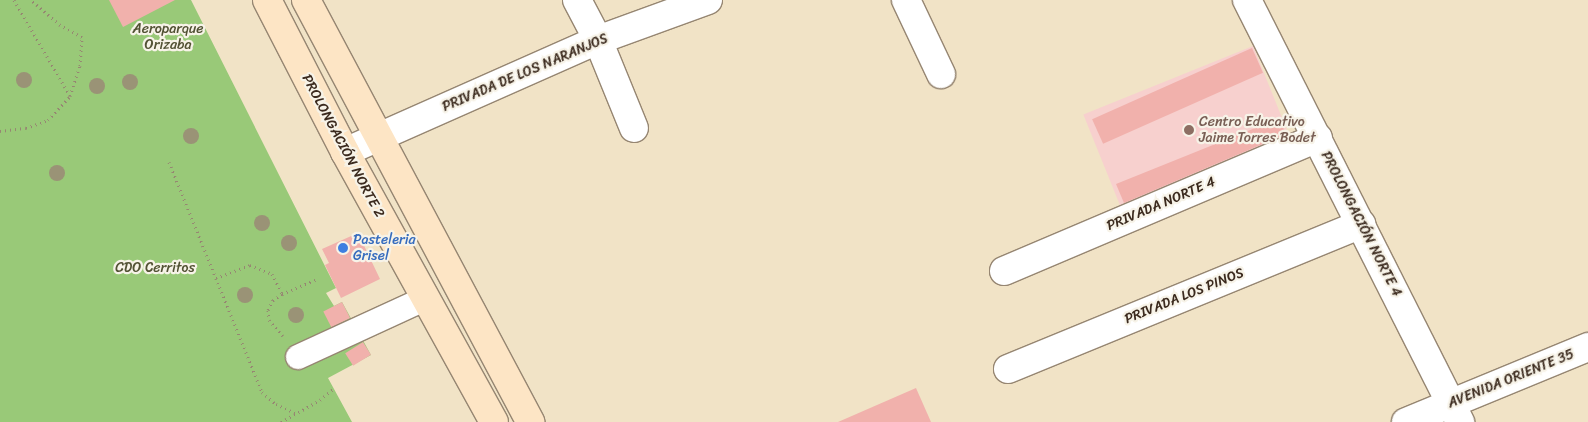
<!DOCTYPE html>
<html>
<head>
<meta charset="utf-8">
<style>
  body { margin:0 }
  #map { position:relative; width:1588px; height:422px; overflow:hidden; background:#f1e3c6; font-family:Sriracha,sans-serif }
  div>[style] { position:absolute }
  .built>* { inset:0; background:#f7d0ce; transform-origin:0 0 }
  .green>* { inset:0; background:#99c978 }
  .building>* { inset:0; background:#f1b1ac; transform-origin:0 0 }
  .path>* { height:3px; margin-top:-1.5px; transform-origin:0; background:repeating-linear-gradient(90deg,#968672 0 1px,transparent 0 5px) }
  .roads { filter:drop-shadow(1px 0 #968672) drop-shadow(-1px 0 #968672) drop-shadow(0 1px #968672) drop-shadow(0 -1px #968672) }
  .pedestrian>* { height:24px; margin:-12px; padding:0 12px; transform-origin:12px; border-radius:12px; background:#fff }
  .minor>* { height:28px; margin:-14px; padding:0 14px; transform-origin:14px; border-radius:14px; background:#fff }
  .secondary>* { height:28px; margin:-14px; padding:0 14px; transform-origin:14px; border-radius:14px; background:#fde5c5 }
  .trees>* { width:16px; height:16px; margin:-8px; border-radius:50%; background:#9a9376 }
  .dots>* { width:14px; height:14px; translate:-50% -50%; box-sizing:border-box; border:2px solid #f7f3e8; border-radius:50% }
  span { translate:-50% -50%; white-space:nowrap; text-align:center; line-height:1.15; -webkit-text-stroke:4.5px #f7f3e8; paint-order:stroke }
  .park-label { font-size:14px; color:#525234 }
  .street-label { font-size:14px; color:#3b2a1e }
  .education-label { font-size:14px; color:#785e54 }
  .left { translate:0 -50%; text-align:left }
  .shop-label { font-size:14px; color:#366cbe }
</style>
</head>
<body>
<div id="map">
  <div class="built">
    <i style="left:1253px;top:46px;width:107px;height:183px;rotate:68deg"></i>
  </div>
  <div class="green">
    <i style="clip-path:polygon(0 0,191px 0,336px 288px,326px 293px,334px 306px,342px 302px,371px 355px,328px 378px,352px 422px,0 422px)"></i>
  </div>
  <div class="building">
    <i style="clip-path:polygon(109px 0,175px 0,123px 27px)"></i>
    <i style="left:1252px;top:48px;width:27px;height:175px;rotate:66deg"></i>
    <i style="clip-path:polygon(1280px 118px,1286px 134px,1124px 203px,1116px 184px)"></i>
    <i style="clip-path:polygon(358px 233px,380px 279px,341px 298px,325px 265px,329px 263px,322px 249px)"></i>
    <i style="left:342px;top:302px;width:18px;height:21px;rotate:63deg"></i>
    <i style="left:363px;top:342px;width:15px;height:21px;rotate:58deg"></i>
    <i style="clip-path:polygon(916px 388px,931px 422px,838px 422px)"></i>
  </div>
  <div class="path">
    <i style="left:14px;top:0;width:111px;rotate:59.7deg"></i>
    <i style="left:0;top:131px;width:26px;rotate:-7deg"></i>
    <i style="left:26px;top:128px;width:23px;rotate:-20deg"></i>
    <i style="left:48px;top:120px;width:33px;rotate:-47deg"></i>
    <i style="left:70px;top:96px;width:32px;rotate:-72deg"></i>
    <i style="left:80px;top:66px;width:29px;rotate:-86deg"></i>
    <i style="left:82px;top:37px;width:25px;rotate:-151deg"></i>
    <i style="left:60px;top:25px;width:38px;rotate:-139deg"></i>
    <i style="left:169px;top:162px;width:248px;rotate:68deg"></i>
    <i style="left:262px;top:392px;width:18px;rotate:41deg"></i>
    <i style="left:276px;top:404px;width:21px;rotate:25deg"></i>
    <i style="left:216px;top:278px;width:36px;rotate:-21deg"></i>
    <i style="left:250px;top:265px;width:24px;rotate:22deg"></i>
    <i style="left:272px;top:274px;width:22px;rotate:63deg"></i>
    <i style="left:282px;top:294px;width:11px;rotate:146deg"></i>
    <i style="left:273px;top:300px;width:11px;rotate:117deg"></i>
    <i style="left:268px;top:310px;width:10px;rotate:84deg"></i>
    <i style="left:269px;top:320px;width:21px;rotate:49deg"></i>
    <i style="left:282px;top:294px;width:38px;rotate:-23deg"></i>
    <i style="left:281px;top:422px;width:45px;rotate:-29.4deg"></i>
    <i style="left:320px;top:400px;width:17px;rotate:-40deg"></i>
  </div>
  <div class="roads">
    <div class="pedestrian">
      <i style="left:298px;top:357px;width:141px;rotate:-24.7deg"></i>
    </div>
    <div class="minor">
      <i style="left:577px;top:0;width:45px;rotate:62.3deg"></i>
      <i style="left:598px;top:40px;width:95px;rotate:67.8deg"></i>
      <i style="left:906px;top:0;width:82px;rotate:64.7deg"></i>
      <i style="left:1247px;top:0;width:473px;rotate:63.2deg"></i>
      <i style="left:345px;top:152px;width:277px;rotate:-23.9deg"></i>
      <i style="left:598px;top:40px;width:117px;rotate:-20deg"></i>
      <i style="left:1004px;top:271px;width:341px;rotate:-23deg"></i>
      <i style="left:1008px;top:369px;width:382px;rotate:-22.3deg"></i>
      <i style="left:1406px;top:422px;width:197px;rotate:-22.4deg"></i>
    </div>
    <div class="secondary">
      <i style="left:267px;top:0;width:171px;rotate:62.8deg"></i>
      <i style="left:345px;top:152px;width:308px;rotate:61.1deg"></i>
      <i style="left:306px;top:0;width:478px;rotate:62deg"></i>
    </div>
  </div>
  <div class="trees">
    <i style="left:24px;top:80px"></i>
    <i style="left:130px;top:82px"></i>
    <i style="left:97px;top:86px"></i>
    <i style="left:191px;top:136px"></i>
    <i style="left:57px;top:173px"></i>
    <i style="left:262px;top:223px"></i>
    <i style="left:289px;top:243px"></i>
    <i style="left:245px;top:295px"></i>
    <i style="left:296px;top:315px"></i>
  </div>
  <div class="dots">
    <i style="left:1189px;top:130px;background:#8d6e63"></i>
    <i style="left:343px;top:248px;background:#3f7fe0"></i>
  </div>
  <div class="park-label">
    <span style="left:168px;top:37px">Aeroparque<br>Orizaba</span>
    <span style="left:155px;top:268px">CDO Cerritos</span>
  </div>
  <div class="street-label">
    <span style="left:525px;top:73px;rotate:-23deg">PRIVADA DE LOS NARANJOS</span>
    <span style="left:343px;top:146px;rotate:62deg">PROLONGACIÓN NORTE 2</span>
    <span style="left:1161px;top:204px;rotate:-23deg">PRIVADA NORTE 4</span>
    <span style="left:1361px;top:224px;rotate:63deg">PROLONGACIÓN NORTE 4</span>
    <span style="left:1184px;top:296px;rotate:-22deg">PRIVADA LOS PINOS</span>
    <span style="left:1511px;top:379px;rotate:-22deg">AVENIDA ORIENTE 35</span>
  </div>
  <div class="education-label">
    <span class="left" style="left:1199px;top:130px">Centro Educativo<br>Jaime Torres Bodet</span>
  </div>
  <div class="shop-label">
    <span class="left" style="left:353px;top:248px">Pasteleria<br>Grisel</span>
  </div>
</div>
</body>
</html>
